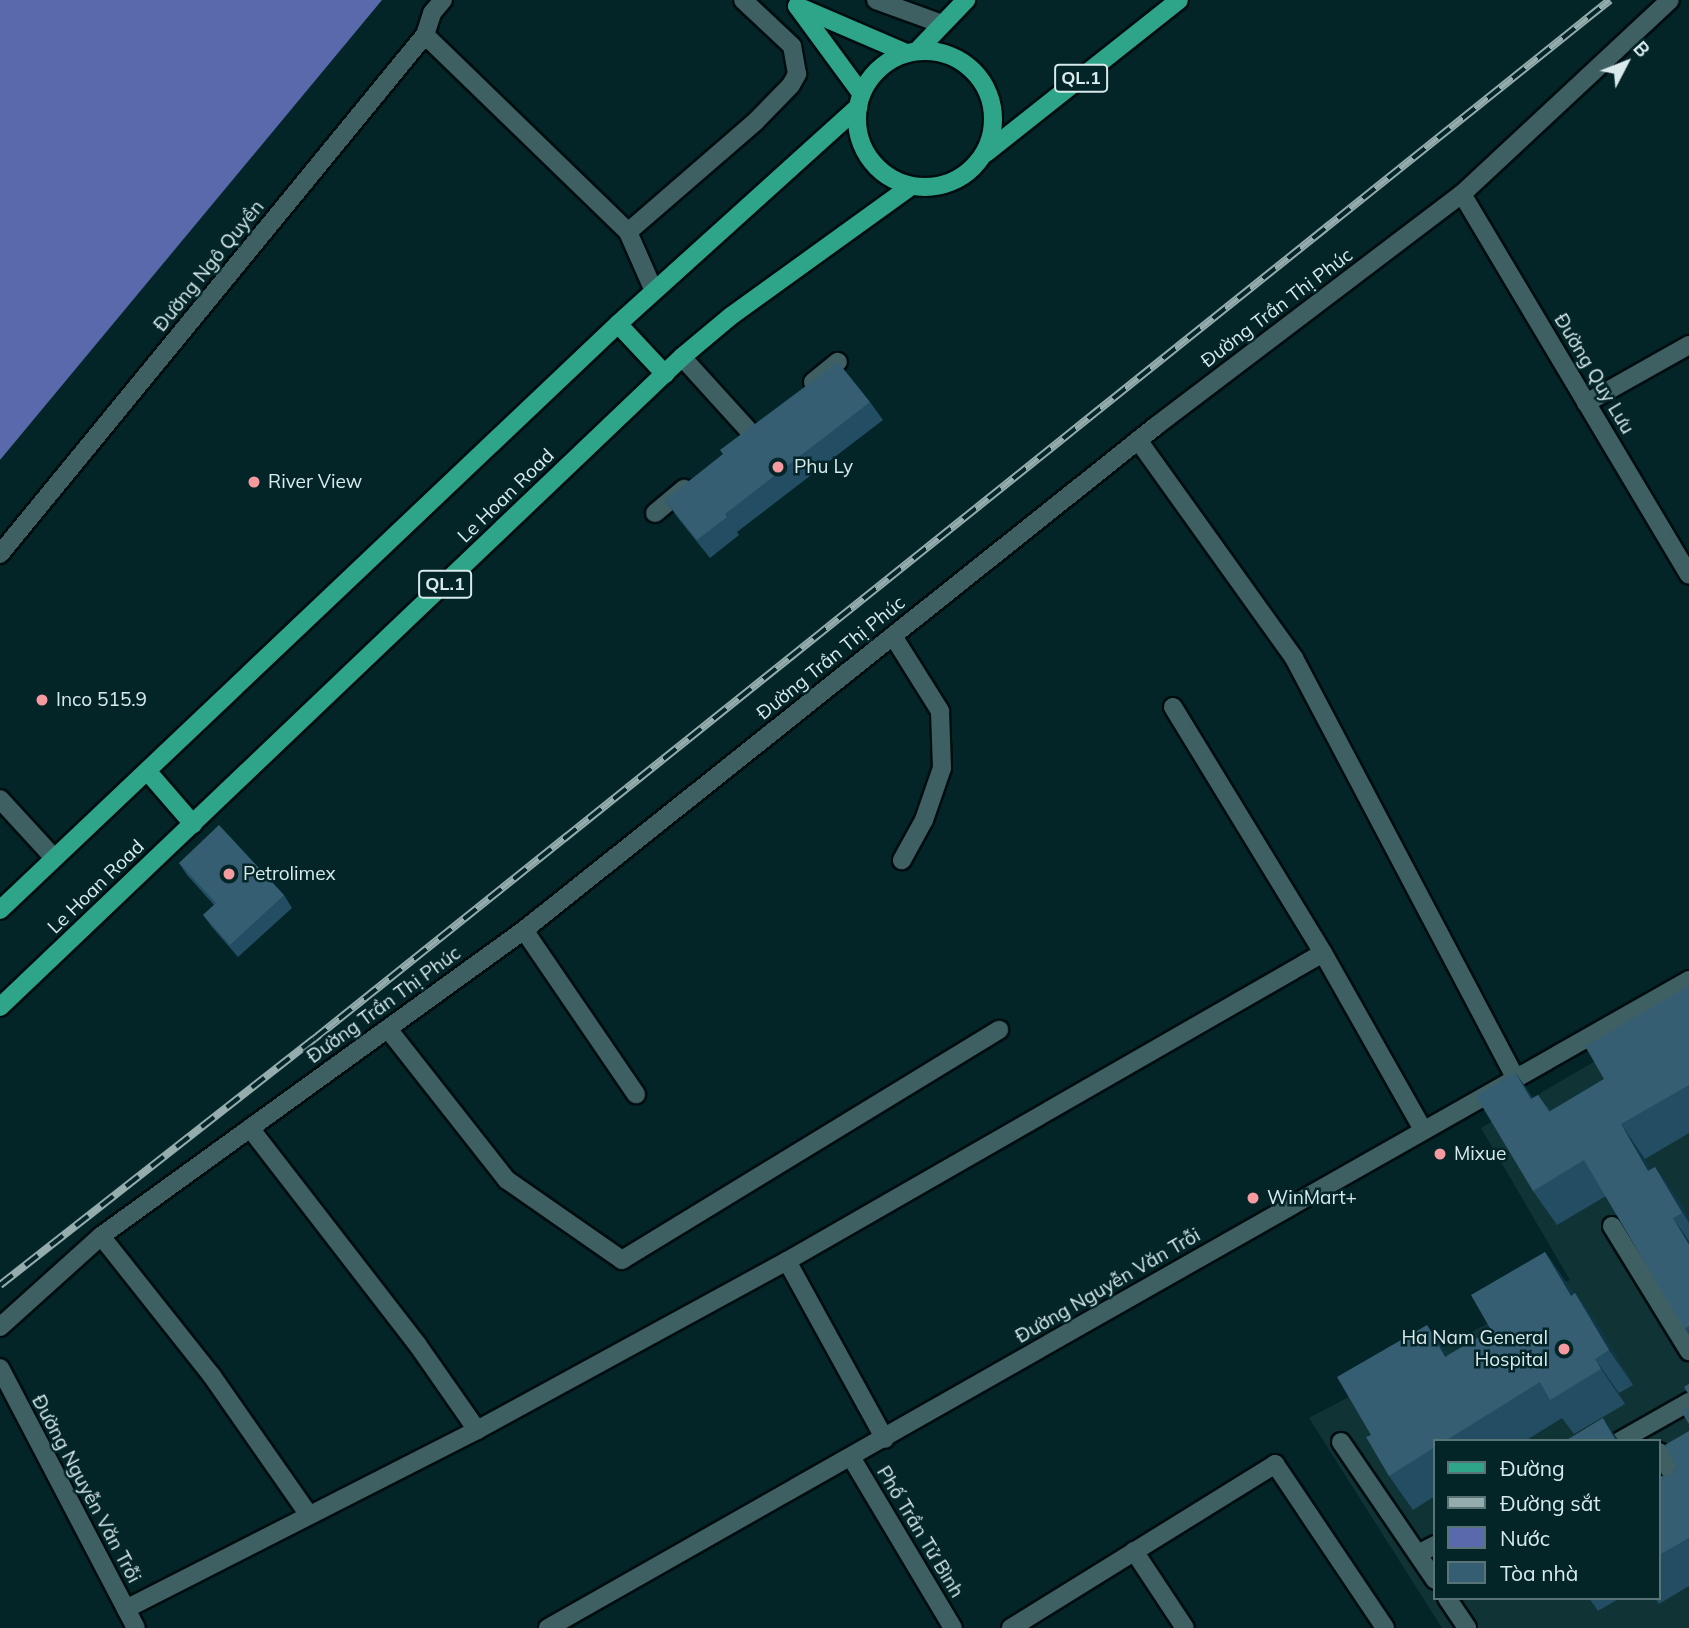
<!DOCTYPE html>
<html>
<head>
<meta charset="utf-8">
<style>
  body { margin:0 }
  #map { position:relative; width:1689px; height:1628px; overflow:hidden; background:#032528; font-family:Mulish,sans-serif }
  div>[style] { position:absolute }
  .built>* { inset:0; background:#103335 }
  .water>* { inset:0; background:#5969ab }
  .roads { filter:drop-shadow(2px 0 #000d0f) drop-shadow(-2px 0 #000d0f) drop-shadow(0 2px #000d0f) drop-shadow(0 -2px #000d0f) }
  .minor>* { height:18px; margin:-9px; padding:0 9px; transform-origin:9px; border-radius:9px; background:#3f6063 }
  .major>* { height:18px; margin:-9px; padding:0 9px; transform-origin:9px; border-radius:9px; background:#2ea588 }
  .major>.ring { margin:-9px; padding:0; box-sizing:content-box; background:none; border:18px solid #2ea588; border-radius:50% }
  .rail>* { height:8px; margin-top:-4px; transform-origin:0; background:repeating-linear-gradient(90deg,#032528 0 16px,#95acad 0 32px); box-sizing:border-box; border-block:2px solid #95acad }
  .wall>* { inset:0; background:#234d63 }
  .shaded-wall>* { inset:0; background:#0e3645 }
  .building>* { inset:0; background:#365e72 }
  .dots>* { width:19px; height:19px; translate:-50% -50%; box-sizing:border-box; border:4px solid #032528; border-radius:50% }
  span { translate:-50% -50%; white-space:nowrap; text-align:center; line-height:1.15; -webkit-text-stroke:5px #032528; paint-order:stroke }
  .shield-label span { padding:2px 5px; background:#032528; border:2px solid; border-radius:5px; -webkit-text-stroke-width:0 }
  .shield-label { font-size:18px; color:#d8eaeb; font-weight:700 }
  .street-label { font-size:19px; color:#d8eaeb }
  .poi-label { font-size:19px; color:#d8eaeb }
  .left { translate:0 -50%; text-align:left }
  .right { translate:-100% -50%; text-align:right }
  .legend { position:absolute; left:1433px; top:1439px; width:228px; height:161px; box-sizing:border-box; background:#032528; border:2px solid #587476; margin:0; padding:9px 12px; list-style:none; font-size:21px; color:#d8eaeb }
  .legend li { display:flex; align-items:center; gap:14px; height:35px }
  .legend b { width:35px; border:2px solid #587476 }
  .north { position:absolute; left:1591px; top:28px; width:70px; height:70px; -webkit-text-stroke:5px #032528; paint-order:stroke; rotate:48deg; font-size:19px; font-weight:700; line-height:28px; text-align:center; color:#d8eaeb }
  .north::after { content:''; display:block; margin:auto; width:24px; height:32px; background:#d8eaeb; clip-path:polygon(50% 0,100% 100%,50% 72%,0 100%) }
</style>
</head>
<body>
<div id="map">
  <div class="built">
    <i style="clip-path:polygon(evenodd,1689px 1006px,1689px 1628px,1442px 1628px,1309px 1418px,1570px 1280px,1481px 1128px,1689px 1006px,1435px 1441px,1659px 1441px,1659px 1598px,1435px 1598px,1435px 1441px)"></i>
  </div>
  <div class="water">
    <i style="clip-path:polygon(0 0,382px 0,0 460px)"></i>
  </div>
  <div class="roads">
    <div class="minor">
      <i style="left:876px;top:0;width:70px;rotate:20deg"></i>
      <i style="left:425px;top:35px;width:283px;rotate:44.1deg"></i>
      <i style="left:628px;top:232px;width:64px;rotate:66.2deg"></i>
      <i style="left:1462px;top:194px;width:443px;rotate:59.2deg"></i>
      <i style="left:628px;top:232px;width:169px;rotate:-40.9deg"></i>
      <i style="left:756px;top:121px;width:50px;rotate:-45.8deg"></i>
      <i style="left:791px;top:85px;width:13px;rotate:-61deg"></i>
      <i style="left:797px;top:74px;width:28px;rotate:-100deg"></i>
      <i style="left:792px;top:46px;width:67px;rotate:-136.8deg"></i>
      <i style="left:682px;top:357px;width:103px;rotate:47.8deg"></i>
      <i style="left:813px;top:382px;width:32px;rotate:-39deg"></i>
      <i style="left:1586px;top:403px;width:118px;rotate:-29.4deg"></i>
      <i style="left:1138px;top:440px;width:268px;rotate:54.4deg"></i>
      <i style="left:1294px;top:658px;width:474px;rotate:62.2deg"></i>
      <i style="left:655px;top:513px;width:38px;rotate:-40deg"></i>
      <i style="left:0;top:554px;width:671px;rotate:-50.69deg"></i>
      <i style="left:425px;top:35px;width:23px;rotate:-72deg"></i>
      <i style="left:432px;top:13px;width:17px;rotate:-50deg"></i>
      <i style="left:893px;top:636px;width:89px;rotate:57.9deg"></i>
      <i style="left:940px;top:711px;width:57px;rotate:88deg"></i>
      <i style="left:942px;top:768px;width:55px;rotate:109.1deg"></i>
      <i style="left:924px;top:820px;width:46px;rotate:118.8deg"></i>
      <i style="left:1173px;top:707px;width:288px;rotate:58.6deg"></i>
      <i style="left:1323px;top:953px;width:203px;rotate:60.5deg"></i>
      <i style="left:0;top:799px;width:80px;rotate:47.5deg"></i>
      <i style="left:524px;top:930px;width:199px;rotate:55.7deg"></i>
      <i style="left:388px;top:1029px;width:192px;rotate:51.8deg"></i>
      <i style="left:507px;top:1180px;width:140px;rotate:34.8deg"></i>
      <i style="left:622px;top:1260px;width:442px;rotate:-31.4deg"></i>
      <i style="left:250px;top:1128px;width:273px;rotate:52.3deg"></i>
      <i style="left:417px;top:1344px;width:105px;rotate:55.1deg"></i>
      <i style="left:1612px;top:1226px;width:147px;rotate:58.4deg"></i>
      <i style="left:101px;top:1236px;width:179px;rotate:51.6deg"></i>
      <i style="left:212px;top:1376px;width:169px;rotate:55.1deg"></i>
      <i style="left:787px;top:1261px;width:203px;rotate:61.2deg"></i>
      <i style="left:0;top:1327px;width:136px;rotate:-42deg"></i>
      <i style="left:101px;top:1236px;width:522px;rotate:-35.88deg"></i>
      <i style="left:524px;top:930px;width:808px;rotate:-38.57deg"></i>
      <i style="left:1156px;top:426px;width:384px;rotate:-37.2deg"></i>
      <i style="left:1462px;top:194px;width:284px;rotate:-43deg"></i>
      <i style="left:0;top:1368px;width:293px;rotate:62.4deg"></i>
      <i style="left:1620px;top:1441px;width:79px;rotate:-29.5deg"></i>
      <i style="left:1341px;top:1442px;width:167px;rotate:55.7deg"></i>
      <i style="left:1659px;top:1452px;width:57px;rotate:58.5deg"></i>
      <i style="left:851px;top:1457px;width:199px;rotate:59.2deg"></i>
      <i style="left:1134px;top:1551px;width:92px;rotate:56.5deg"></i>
      <i style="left:1418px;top:1554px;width:19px;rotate:-28deg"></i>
      <i style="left:1447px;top:1598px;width:36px;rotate:56deg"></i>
      <i style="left:126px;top:1609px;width:394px;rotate:-27deg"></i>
      <i style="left:477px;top:1430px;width:353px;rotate:-28.6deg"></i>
      <i style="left:787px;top:1261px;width:618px;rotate:-29.88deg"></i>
      <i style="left:548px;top:1628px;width:1312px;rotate:-29.59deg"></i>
      <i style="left:1011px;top:1628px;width:311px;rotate:-31.8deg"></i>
      <i style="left:1275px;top:1464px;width:197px;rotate:56.1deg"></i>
    </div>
    <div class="major">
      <i style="left:797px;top:6px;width:119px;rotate:23.3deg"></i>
      <i style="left:797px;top:6px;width:108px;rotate:53.7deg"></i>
      <i style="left:917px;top:51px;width:71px;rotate:-46.1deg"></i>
      <i class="ring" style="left:857px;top:51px;width:118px;height:118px"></i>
      <i style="left:986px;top:153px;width:246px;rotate:-38.4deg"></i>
      <i style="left:618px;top:324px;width:69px;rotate:46.8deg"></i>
      <i style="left:148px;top:772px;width:69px;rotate:49.1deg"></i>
      <i style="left:0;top:910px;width:852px;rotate:-43.48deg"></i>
      <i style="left:618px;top:324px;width:324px;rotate:-42.1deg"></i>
      <i style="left:0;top:1007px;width:942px;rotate:-43.62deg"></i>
      <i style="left:682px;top:357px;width:64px;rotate:-39.9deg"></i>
      <i style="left:731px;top:316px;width:222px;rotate:-35.8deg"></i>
    </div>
  </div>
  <div class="rail">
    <i style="left:0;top:1285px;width:399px;rotate:-38.1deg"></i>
    <i style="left:314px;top:1039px;width:1661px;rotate:-38.72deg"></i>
  </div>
  <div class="wall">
    <i style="clip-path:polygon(870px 402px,883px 420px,737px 532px,739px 535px,710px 558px,678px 518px,665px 500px)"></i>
    <i style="clip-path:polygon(179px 863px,284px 895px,292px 908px,238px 957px,212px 927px,203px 915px,214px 905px,187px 875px)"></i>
    <i style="clip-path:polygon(1689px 986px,1689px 1133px,1645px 1159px,1651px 1170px,1655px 1167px,1679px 1201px,1689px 1218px,1689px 1335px,1606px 1196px,1557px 1225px,1533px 1191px,1515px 1072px,1533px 1098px,1538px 1095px,1550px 1111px,1604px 1079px)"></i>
    <i style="clip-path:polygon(1545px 1252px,1574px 1294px,1575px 1293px,1599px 1327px,1633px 1385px,1619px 1393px,1625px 1404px,1574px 1434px,1562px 1418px,1525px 1441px,1435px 1441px,1435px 1496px,1413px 1510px,1389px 1476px,1371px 1435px,1427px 1325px,1448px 1355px,1491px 1330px)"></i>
    <i style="clip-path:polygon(1689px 1431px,1689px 1586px,1659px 1604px,1655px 1598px,1659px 1598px,1659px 1476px,1670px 1477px,1676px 1466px)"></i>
    <i style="clip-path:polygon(1589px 1598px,1620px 1598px,1598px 1611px)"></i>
  </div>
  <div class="shaded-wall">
    <i style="clip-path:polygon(1515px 1072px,1539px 1107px,1531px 1099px)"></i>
    <i style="clip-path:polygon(1621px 1124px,1645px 1159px,1672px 1205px,1648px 1171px)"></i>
    <i style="clip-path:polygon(1655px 1167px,1679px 1201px,1689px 1218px,1689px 1223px)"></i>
    <i style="clip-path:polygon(1673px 1218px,1689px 1241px,1689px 1245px)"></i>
    <i style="clip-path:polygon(1545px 1252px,1569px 1286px,1595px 1330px,1571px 1296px)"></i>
    <i style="clip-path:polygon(1575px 1293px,1599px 1327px,1633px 1385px,1609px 1350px)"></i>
    <i style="clip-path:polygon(1427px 1325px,1451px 1359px,1445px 1357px)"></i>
    <i style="clip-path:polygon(1595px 1359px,1619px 1393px,1625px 1404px,1601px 1369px)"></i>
    <i style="clip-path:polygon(1603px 1418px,1619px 1441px,1616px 1441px)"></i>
  </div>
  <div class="building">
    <i style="clip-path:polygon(838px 362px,870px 402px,725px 514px,727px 517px,697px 540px,665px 500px,723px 454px,720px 450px)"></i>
    <i style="clip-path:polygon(219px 825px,284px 895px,230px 945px,203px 915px,216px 903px,179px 863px)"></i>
    <i style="clip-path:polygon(1689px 986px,1689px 1085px,1621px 1124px,1648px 1171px,1655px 1167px,1682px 1213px,1673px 1218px,1689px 1245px,1689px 1326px,1684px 1329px,1584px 1160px,1533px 1191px,1476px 1096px,1515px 1072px,1531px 1099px,1538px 1095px,1549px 1112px,1604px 1079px,1585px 1046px)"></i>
    <i style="clip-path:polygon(1545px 1252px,1571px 1296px,1575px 1293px,1609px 1350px,1595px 1359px,1601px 1369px,1550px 1400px,1540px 1382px,1445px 1441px,1435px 1441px,1435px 1447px,1389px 1476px,1366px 1437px,1371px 1435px,1337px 1377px,1427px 1325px,1445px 1357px,1491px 1330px,1471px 1295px)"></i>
    <i style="clip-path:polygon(1689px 1384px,1689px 1395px,1684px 1387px)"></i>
    <i style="clip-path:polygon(1689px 1407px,1689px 1424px,1681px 1411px)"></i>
    <i style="clip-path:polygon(1603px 1418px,1616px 1441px,1565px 1441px)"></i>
    <i style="clip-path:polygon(1689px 1431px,1689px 1538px,1659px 1555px,1659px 1476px,1670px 1477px,1676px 1466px,1665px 1445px)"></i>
  </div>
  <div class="dots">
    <i style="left:778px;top:467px;background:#f59b9f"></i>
    <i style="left:254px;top:482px;background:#f59b9f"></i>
    <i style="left:42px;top:700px;background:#f59b9f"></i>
    <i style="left:229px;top:874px;background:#f59b9f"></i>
    <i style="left:1440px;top:1154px;background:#f59b9f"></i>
    <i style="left:1253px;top:1198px;background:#f59b9f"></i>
    <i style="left:1564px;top:1349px;background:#f59b9f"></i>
  </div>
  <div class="shield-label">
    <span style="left:1081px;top:78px">QL.1</span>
    <span style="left:445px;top:584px">QL.1</span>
  </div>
  <div class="street-label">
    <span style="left:209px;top:266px;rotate:-51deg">Đường Ngô Quyền</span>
    <span style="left:1277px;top:308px;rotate:-37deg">Đường Trần Thị Phúc</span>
    <span style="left:1594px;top:374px;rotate:59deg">Đường Quy Lưu</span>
    <span style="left:506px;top:496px;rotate:-44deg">Le Hoan Road</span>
    <span style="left:831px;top:658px;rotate:-39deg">Đường Trần Thị Phúc</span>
    <span style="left:96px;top:887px;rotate:-44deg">Le Hoan Road</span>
    <span style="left:384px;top:1005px;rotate:-36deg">Đường Trần Thị Phúc</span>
    <span style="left:1108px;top:1286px;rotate:-30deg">Đường Nguyễn Văn Trỗi</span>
    <span style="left:86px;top:1489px;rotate:62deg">Đường Nguyễn Văn Trỗi</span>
    <span style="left:920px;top:1532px;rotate:59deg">Phố Trần Tử Bình</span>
  </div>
  <div class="poi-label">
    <span class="left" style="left:794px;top:467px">Phu Ly</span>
    <span class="left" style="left:268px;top:482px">River View</span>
    <span class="left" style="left:56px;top:700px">Inco 515.9</span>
    <span class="left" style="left:243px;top:874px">Petrolimex</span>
    <span class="left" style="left:1454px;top:1154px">Mixue</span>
    <span class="left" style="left:1267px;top:1198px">WinMart+</span>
    <span class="right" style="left:1548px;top:1349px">Ha Nam General<br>Hospital</span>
  </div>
  <ul class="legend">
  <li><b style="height:9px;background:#2ea588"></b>Đường</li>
  <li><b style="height:9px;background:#95acad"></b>Đường sắt</li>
  <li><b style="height:19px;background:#5969ab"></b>Nước</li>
  <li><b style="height:19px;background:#365e72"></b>Tòa nhà</li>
  </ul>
  <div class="north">B</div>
</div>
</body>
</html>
